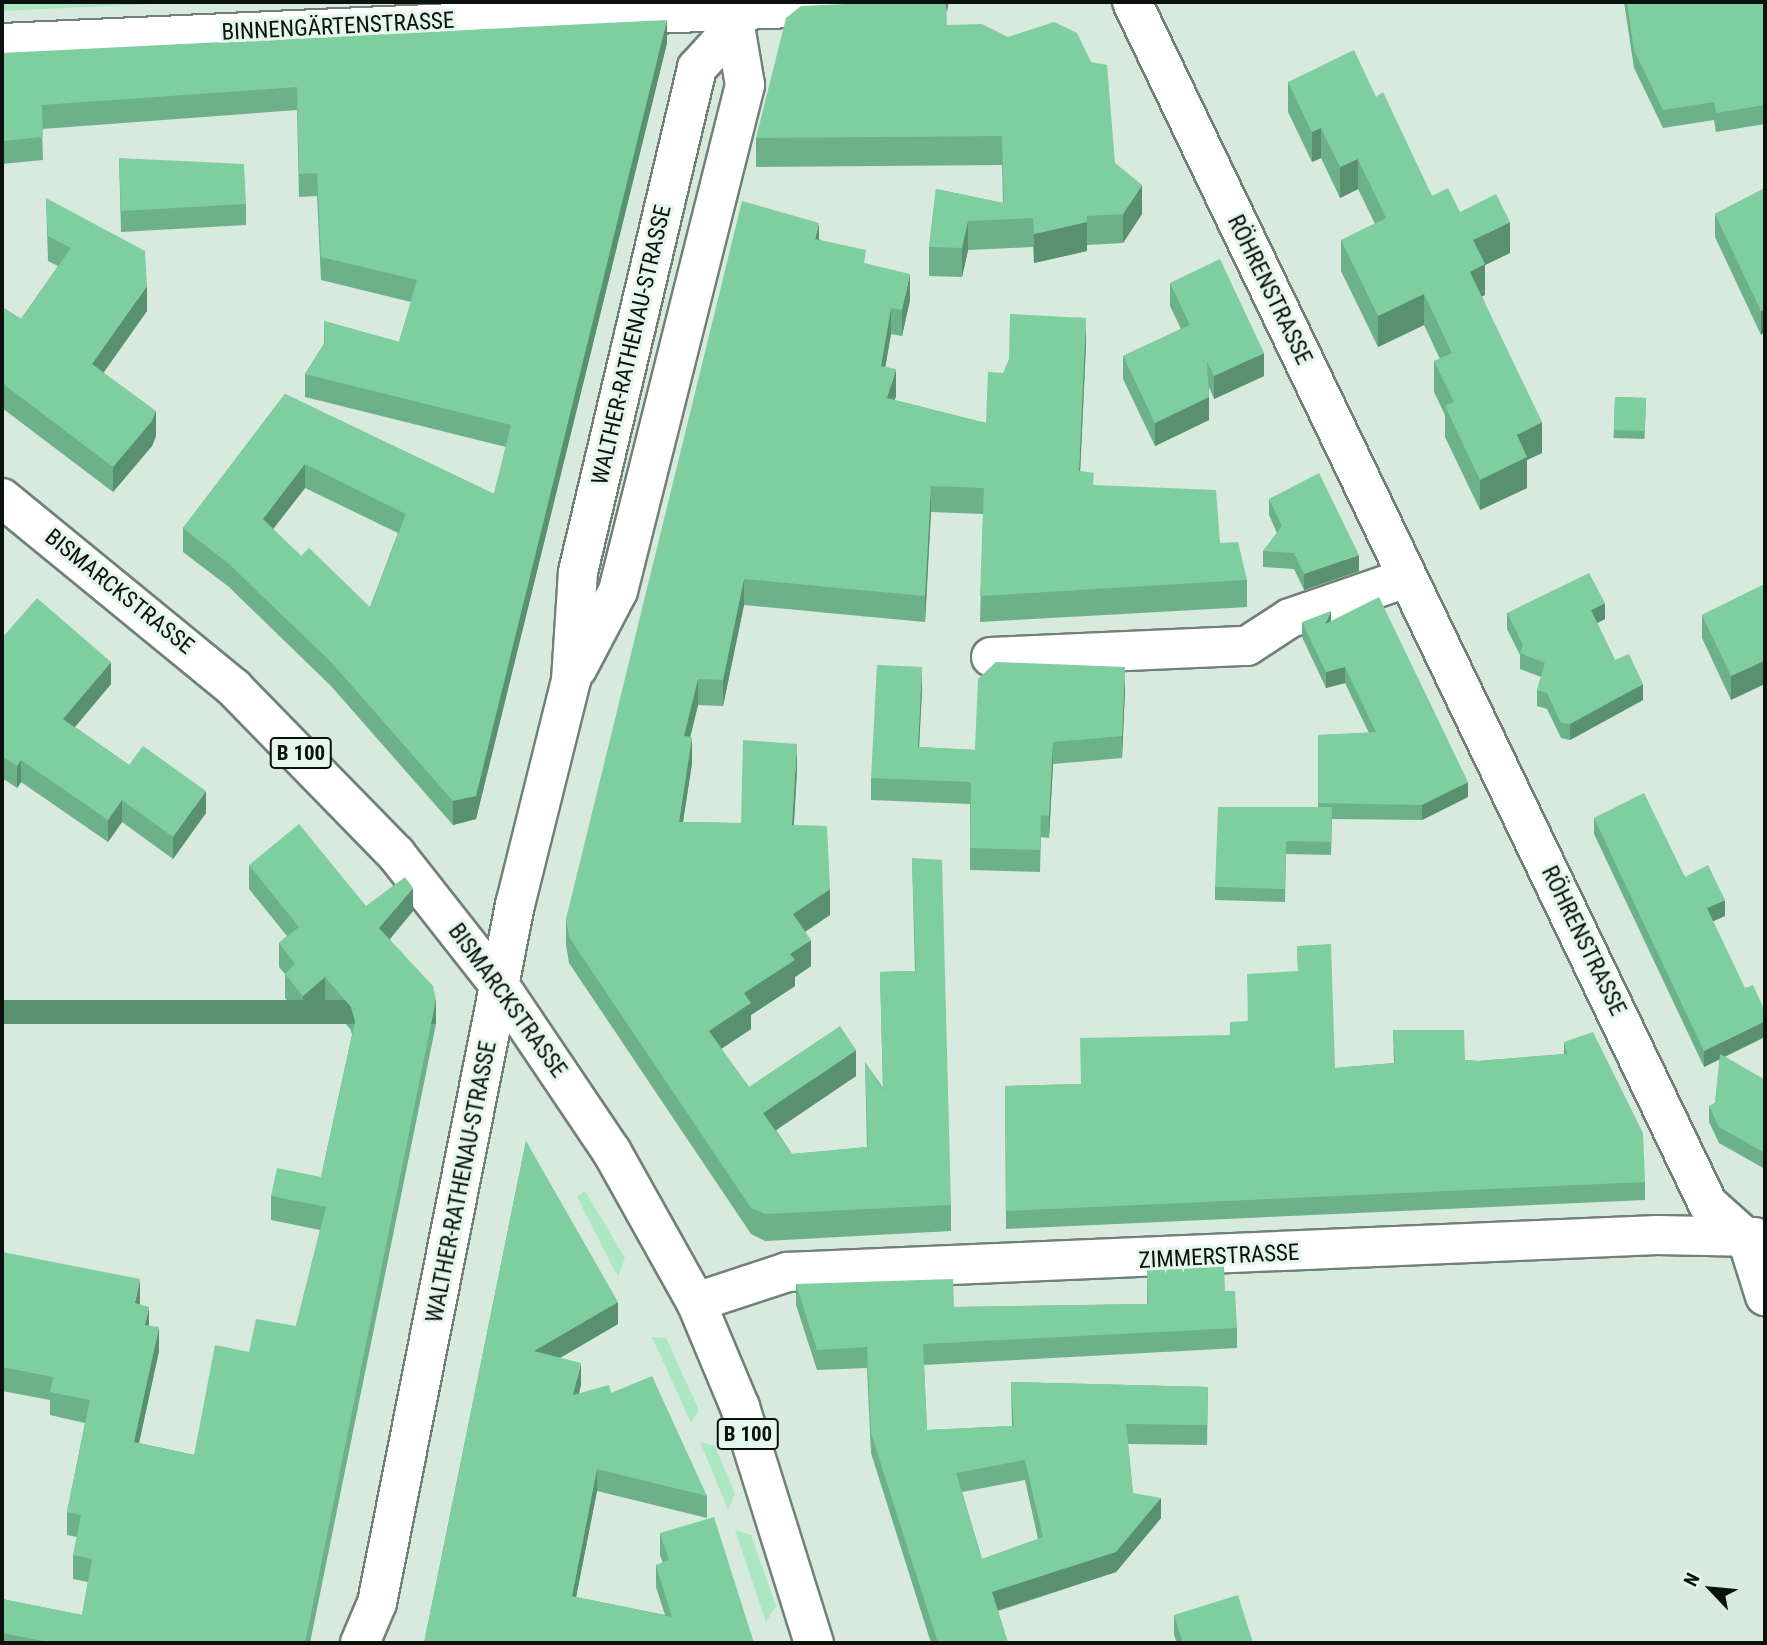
<!DOCTYPE html>
<html>
<head>
<meta charset="utf-8">
<style>
  body { margin:0 }
  #map { position:relative; width:1767px; height:1645px; overflow:hidden; background:#d8e9de; font-family:"Roboto Condensed",sans-serif }
  div>[style] { position:absolute }
  .green>* { inset:0; background:#abe7c3 }
  .roads { filter:drop-shadow(2px 0 #718177) drop-shadow(-2px 0 #718177) drop-shadow(0 2px #718177) drop-shadow(0 -2px #718177) }
  .minor>* { height:38px; margin:-19px; padding:0 19px; transform-origin:19px; border-radius:19px; background:#fff }
  .primary>* { height:38px; margin:-19px; padding:0 19px; transform-origin:19px; border-radius:19px; background:#fff }
  .wall>* { inset:0; background:#6db18a; transform-origin:0 0 }
  .shaded-wall>* { inset:0; background:#599070; transform-origin:0 0 }
  .building>* { inset:0; background:#7fcea0; transform-origin:0 0 }
  span { translate:-50% -50%; white-space:nowrap; text-align:center; line-height:1.15; -webkit-text-stroke:6px #e5f7ec; paint-order:stroke }
  .shield-label span { padding:2px 5px; background:#e5f7ec; border:2px solid; border-radius:5px; -webkit-text-stroke-width:0 }
  .shield-label { font-size:21px; color:#0b110d; font-weight:700 }
  .street-label { font-size:23px; color:#0b110d }
  .frame { position:absolute; inset:0; border:4px solid #0b110d; pointer-events:none }
  .north { position:absolute; left:1676px; top:1554px; width:70px; height:70px; -webkit-text-stroke:5px #e5f7ec; paint-order:stroke; rotate:296deg; font-size:19px; font-weight:700; line-height:28px; text-align:center; color:#0b110d }
  .north::after { content:''; display:block; margin:auto; width:24px; height:32px; background:#0b110d; clip-path:polygon(50% 0,100% 100%,50% 72%,0 100%) }
</style>
</head>
<body>
<div id="map">
  <div class="green">
    <i style="clip-path:polygon(2px 2px,193px 2px,2px 11px)"></i>
    <i style="clip-path:polygon(585px 1191px,625px 1258px,618px 1277px,577px 1197px)"></i>
    <i style="clip-path:polygon(652px 1337px,666px 1338px,699px 1410px,691px 1423px)"></i>
    <i style="clip-path:polygon(700px 1442px,715px 1446px,735px 1494px,728px 1509px)"></i>
    <i style="clip-path:polygon(735px 1530px,751px 1535px,776px 1606px,766px 1622px)"></i>
  </div>
  <div class="roads">
    <div class="minor">
      <i style="left:1132px;top:2px;width:1333px;rotate:64.4deg"></i>
      <i style="left:1708px;top:1204px;width:52px;rotate:41.9deg"></i>
      <i style="left:1747px;top:1239px;width:60px;rotate:72.5deg"></i>
      <i style="left:2px;top:43px;width:926px;rotate:-2.54deg"></i>
      <i style="left:991px;top:657px;width:256px;rotate:-2.5deg"></i>
      <i style="left:1247px;top:646px;width:51px;rotate:-33.1deg"></i>
      <i style="left:1290px;top:618px;width:123px;rotate:-19deg"></i>
      <i style="left:577px;top:669px;width:88px;rotate:-62.3deg"></i>
      <i style="left:618px;top:591px;width:522px;rotate:-75.91deg"></i>
      <i style="left:745px;top:85px;width:60px;rotate:-99.6deg"></i>
      <i style="left:735px;top:26px;width:19px;rotate:-74deg"></i>
      <i style="left:696px;top:1302px;width:96px;rotate:-18.2deg"></i>
      <i style="left:787px;top:1272px;width:871px;rotate:-2.44deg"></i>
      <i style="left:1657px;top:1235px;width:98px;rotate:1.2deg"></i>
      <i style="left:360px;top:1643px;width:43px;rotate:-67deg"></i>
      <i style="left:377px;top:1603px;width:712px;rotate:-78.82deg"></i>
      <i style="left:515px;top:905px;width:232px;rotate:-76deg"></i>
      <i style="left:571px;top:680px;width:108px;rotate:-86.3deg"></i>
      <i style="left:578px;top:572px;width:518px;rotate:-76.72deg"></i>
      <i style="left:697px;top:68px;width:57px;rotate:-47.9deg"></i>
    </div>
    <div class="primary">
      <i style="left:2px;top:498px;width:300px;rotate:39.3deg"></i>
      <i style="left:234px;top:688px;width:232px;rotate:45.7deg"></i>
      <i style="left:396px;top:854px;width:168px;rotate:51.8deg"></i>
      <i style="left:500px;top:986px;width:200px;rotate:56deg"></i>
      <i style="left:612px;top:1152px;width:172px;rotate:60.8deg"></i>
      <i style="left:696px;top:1302px;width:114px;rotate:67.3deg"></i>
      <i style="left:740px;top:1407px;width:247px;rotate:72.6deg"></i>
    </div>
  </div>
  <div class="wall">
    <i style="clip-path:polygon(1624px 2px,1765px 2px,1765px 124px,1716px 132px,1714px 120px,1663px 128px,1634px 68px)"></i>
    <i style="clip-path:polygon(947px 25px,1142px 214px,1123px 243px,1087px 245px,1087px 251px,1034px 263px,1033px 247px,968px 250px,962px 277px,929px 276px,929px 247px,936px 189px,1003px 203px,1002px 165px,756px 167px,756px 138px)"></i>
    <i style="clip-path:polygon(evenodd,667px 43px,476px 819px,453px 825px,331px 686px,229px 587px,183px 552px,183px 528px,285px 394px,494px 494px,506px 447px,305px 397px,305px 374px,324px 344px,324px 321px,399px 342px,411px 302px,321px 280px,317px 196px,299px 197px,297px 110px,42px 129px,43px 160px,2px 164px,2px 53px,667px 43px,305px 488px,398px 533px,370px 607px,301px 556px,273px 529px,305px 488px)"></i>
    <i style="clip-path:polygon(1288px 82px,1376px 97px,1432px 196px,1460px 212px,1510px 253px,1485px 265px,1485px 295px,1482px 296px,1542px 453px,1527px 460px,1527px 488px,1480px 510px,1445px 437px,1445px 415px,1434px 392px,1434px 361px,1440px 359px,1424px 325px,1378px 347px,1341px 271px,1341px 240px,1375px 224px,1358px 189px,1340px 198px,1321px 158px,1312px 162px,1288px 112px)"></i>
    <i style="clip-path:polygon(119px 158px,246px 204px,246px 225px,121px 232px)"></i>
    <i style="clip-path:polygon(1765px 188px,1761px 335px,1715px 237px,1715px 214px)"></i>
    <i style="clip-path:polygon(46px 198px,147px 311px,103px 373px,156px 436px,152px 446px,113px 492px,2px 408px,2px 307px,21px 319px,58px 266px,48px 261px)"></i>
    <i style="clip-path:polygon(819px 239px,866px 264px,910px 300px,902px 336px,891px 334px,885px 367px,896px 396px,894px 400px,986px 423px,1003px 373px,1086px 344px,1080px 471px,1094px 485px,1220px 543px,1247px 580px,1247px 607px,980px 622px,983px 514px,931px 512px,925px 622px,744px 605px,723px 706px,698px 705px,690px 737px,692px 763px,683px 822px,741px 823px,797px 770px,794px 825px,830px 915px,805px 931px,811px 966px,795px 977px,795px 986px,751px 1015px,751px 1029px,721px 1049px,749px 1087px,856px 1076px,776px 1130px,792px 1154px,867px 1147px,865px 1062px,883px 1088px,880px 972px,915px 971px,912px 858px,951px 1205px,951px 1231px,765px 1241px,751px 1234px,569px 963px,566px 945px,566px 919px)"></i>
    <i style="clip-path:polygon(1170px 283px,1264px 376px,1214px 399px,1209px 387px,1209px 420px,1155px 446px,1123px 379px,1123px 356px,1181px 329px,1170px 306px)"></i>
    <i style="left:1615px;top:397px;width:31px;height:41px;rotate:2deg"></i>
    <i style="clip-path:polygon(1269px 499px,1359px 571px,1304px 590px,1294px 569px,1263px 567px,1263px 551px,1277px 533px,1269px 515px)"></i>
    <i style="clip-path:polygon(1765px 584px,1731px 700px,1702px 638px,1702px 615px)"></i>
    <i style="clip-path:polygon(1507px 613px,1605px 619px,1597px 623px,1615px 660px,1643px 700px,1570px 740px,1561px 738px,1547px 709px,1537px 706px,1537px 690px,1541px 677px,1520px 669px,1520px 655px,1507px 629px)"></i>
    <i style="clip-path:polygon(1331px 621px,1468px 797px,1422px 820px,1332px 819px,1331px 855px,1286px 854px,1285px 902px,1215px 900px,1215px 887px,1318px 807px,1318px 735px,1369px 733px,1345px 683px,1326px 688px,1302px 637px,1302px 622px)"></i>
    <i style="clip-path:polygon(2px 638px,111px 684px,75px 727px,129px 765px,206px 813px,173px 859px,122px 822px,108px 842px,21px 782px,17px 788px,2px 778px)"></i>
    <i style="clip-path:polygon(922px 689px,919px 747px,975px 750px,1125px 689px,1122px 758px,1053px 764px,1049px 838px,1041px 837px,1040px 872px,970px 870px,970px 804px,871px 800px,871px 778px)"></i>
    <i style="clip-path:polygon(1594px 818px,1685px 877px,1725px 916px,1713px 921px,1725px 1057px,1765px 1080px,1765px 1169px,1719px 1143px,1709px 1122px,1709px 1106px,1715px 1103px,1720px 1059px,1704px 1067px,1594px 834px)"></i>
    <i style="clip-path:polygon(249px 865px,366px 906px,413px 911px,390px 939px,436px 1024px,310px 1643px,2px 1643px,2px 1599px,82px 1615px,88px 1582px,73px 1579px,73px 1555px,77px 1537px,67px 1535px,67px 1512px,85px 1423px,50px 1415px,50px 1400px,2px 1391px,2px 1252px,140px 1302px,140px 1304px,159px 1351px,139px 1443px,194px 1455px,249px 1352px,296px 1326px,320px 1230px,271px 1220px,271px 1196px,321px 1177px,352px 1035px,351px 1030px,325px 1000px,303px 1020px,285px 998px,285px 974px,279px 967px,279px 943px,287px 936px,249px 889px)"></i>
    <i style="clip-path:polygon(1297px 946px,1335px 1068px,1394px 1063px,1393px 1030px,1465px 1060px,1478px 1061px,1564px 1054px,1564px 1042px,1645px 1182px,1645px 1200px,1006px 1229px,1005px 1086px,1081px 1084px,1230px 1035px,1247px 1021px,1298px 971px)"></i>
    <i style="clip-path:polygon(526px 1141px,618px 1324px,560px 1358px,581px 1385px,579px 1393px,611px 1393px,707px 1496px,707px 1518px,597px 1491px,576px 1597px,665px 1615px,656px 1587px,656px 1565px,663px 1563px,660px 1555px,660px 1533px,754px 1643px,424px 1643px)"></i>
    <i style="clip-path:polygon(evenodd,1147px 1269px,1225px 1291px,1237px 1328px,1237px 1348px,924px 1365px,927px 1430px,1012px 1426px,1011px 1382px,1208px 1387px,1207px 1445px,1128px 1444px,1133px 1493px,1161px 1518px,1116px 1572px,998px 1611px,1008px 1643px,931px 1643px,871px 1453px,867px 1368px,817px 1370px,796px 1305px,796px 1284px,954px 1307px,1147px 1304px,1147px 1269px,1025px 1480px,1038px 1539px,982px 1559px,962px 1492px,1025px 1480px)"></i>
    <i style="clip-path:polygon(1174px 1615px,1253px 1643px,1177px 1643px,1174px 1635px)"></i>
  </div>
  <div class="shaded-wall">
    <i style="clip-path:polygon(667px 20px,667px 43px,476px 819px,453px 825px,453px 801px)"></i>
    <i style="clip-path:polygon(1321px 128px,1321px 158px,1312px 162px,1312px 132px)"></i>
    <i style="clip-path:polygon(1358px 159px,1358px 189px,1340px 198px,1340px 167px)"></i>
    <i style="clip-path:polygon(1142px 185px,1142px 214px,1123px 243px,1123px 214px)"></i>
    <i style="clip-path:polygon(968px 221px,968px 250px,962px 277px,962px 248px)"></i>
    <i style="clip-path:polygon(1087px 222px,1087px 251px,1034px 263px,1034px 234px)"></i>
    <i style="clip-path:polygon(1510px 222px,1510px 253px,1485px 265px,1485px 295px,1470px 302px,1470px 272px,1473px 240px)"></i>
    <i style="clip-path:polygon(819px 223px,819px 249px,815px 239px)"></i>
    <i style="clip-path:polygon(910px 274px,910px 300px,902px 336px,902px 310px)"></i>
    <i style="clip-path:polygon(147px 286px,147px 311px,92px 389px,92px 364px)"></i>
    <i style="clip-path:polygon(1424px 294px,1424px 325px,1378px 347px,1378px 316px)"></i>
    <i style="clip-path:polygon(891px 308px,891px 334px,881px 392px,881px 366px)"></i>
    <i style="clip-path:polygon(1765px 309px,1765px 332px,1761px 335px,1761px 311px)"></i>
    <i style="clip-path:polygon(1086px 318px,1086px 344px,1079px 497px,1079px 471px)"></i>
    <i style="clip-path:polygon(1264px 353px,1264px 376px,1214px 399px,1214px 376px)"></i>
    <i style="clip-path:polygon(896px 369px,896px 396px,887px 424px,887px 398px)"></i>
    <i style="clip-path:polygon(1209px 397px,1209px 420px,1155px 446px,1155px 423px)"></i>
    <i style="clip-path:polygon(156px 411px,156px 436px,152px 446px,113px 492px,113px 467px)"></i>
    <i style="clip-path:polygon(1542px 422px,1542px 453px,1527px 460px,1527px 488px,1480px 510px,1480px 480px,1517px 435px)"></i>
    <i style="clip-path:polygon(305px 464px,305px 488px,263px 542px,263px 519px)"></i>
    <i style="clip-path:polygon(931px 486px,931px 512px,925px 622px,925px 596px)"></i>
    <i style="clip-path:polygon(1359px 555px,1359px 571px,1304px 590px,1304px 574px)"></i>
    <i style="clip-path:polygon(744px 579px,744px 605px,723px 706px,723px 680px)"></i>
    <i style="clip-path:polygon(1605px 603px,1605px 619px,1591px 626px,1591px 610px)"></i>
    <i style="clip-path:polygon(1331px 611px,1331px 627px,1325px 624px)"></i>
    <i style="clip-path:polygon(1765px 660px,1765px 684px,1731px 700px,1731px 676px)"></i>
    <i style="clip-path:polygon(111px 662px,111px 684px,63px 741px,63px 719px)"></i>
    <i style="clip-path:polygon(922px 667px,922px 689px,918px 769px,918px 747px)"></i>
    <i style="clip-path:polygon(1125px 667px,1125px 689px,1122px 758px,1122px 736px)"></i>
    <i style="clip-path:polygon(1345px 667px,1345px 683px,1326px 688px,1326px 672px)"></i>
    <i style="clip-path:polygon(698px 679px,698px 705px,684px 762px,684px 736px)"></i>
    <i style="clip-path:polygon(1643px 684px,1643px 700px,1570px 740px,1570px 724px)"></i>
    <i style="clip-path:polygon(692px 737px,692px 763px,679px 848px,679px 822px)"></i>
    <i style="clip-path:polygon(1053px 742px,1053px 764px,1049px 838px,1049px 816px)"></i>
    <i style="clip-path:polygon(797px 744px,797px 770px,792px 851px,792px 825px)"></i>
    <i style="clip-path:polygon(21px 760px,21px 782px,17px 788px,17px 766px)"></i>
    <i style="clip-path:polygon(1468px 782px,1468px 797px,1422px 820px,1422px 805px)"></i>
    <i style="clip-path:polygon(206px 791px,206px 813px,173px 859px,173px 837px)"></i>
    <i style="clip-path:polygon(122px 800px,122px 822px,108px 842px,108px 820px)"></i>
    <i style="clip-path:polygon(413px 888px,413px 911px,379px 952px,379px 928px)"></i>
    <i style="clip-path:polygon(830px 889px,830px 915px,793px 940px,793px 914px)"></i>
    <i style="clip-path:polygon(1725px 900px,1725px 916px,1707px 924px,1707px 908px)"></i>
    <i style="clip-path:polygon(811px 940px,811px 966px,795px 977px,795px 986px,751px 1015px,751px 1029px,709px 1057px,709px 1031px,744px 993px,790px 954px)"></i>
    <i style="clip-path:polygon(325px 977px,325px 1000px,303px 1020px,303px 996px)"></i>
    <i style="left:436px;top:1000px;width:24px;height:656px;rotate:90deg"></i>
    <i style="clip-path:polygon(1765px 1021px,1765px 1037px,1704px 1067px,1704px 1051px)"></i>
    <i style="clip-path:polygon(856px 1050px,856px 1076px,763px 1139px,763px 1113px)"></i>
    <i style="clip-path:polygon(140px 1279px,140px 1302px,135px 1327px,135px 1303px)"></i>
    <i style="clip-path:polygon(618px 1302px,618px 1324px,534px 1373px,534px 1351px)"></i>
    <i style="clip-path:polygon(149px 1307px,149px 1330px,145px 1325px)"></i>
    <i style="clip-path:polygon(159px 1327px,159px 1351px,134px 1466px,134px 1442px)"></i>
    <i style="clip-path:polygon(581px 1363px,581px 1385px,573px 1416px,573px 1395px)"></i>
    <i style="clip-path:polygon(597px 1469px,597px 1491px,572px 1618px,572px 1596px)"></i>
    <i style="clip-path:polygon(1161px 1498px,1161px 1518px,1116px 1572px,992px 1612px,992px 1592px)"></i>
  </div>
  <div class="building">
    <i style="clip-path:polygon(889px 2px,946px 2px,947px 25px,982px 24px,1008px 37px,1054px 22px,1077px 33px,1091px 62px,1107px 65px,1115px 163px,1142px 185px,1123px 214px,1087px 216px,1087px 222px,1034px 234px,1033px 218px,968px 221px,962px 248px,929px 247px,936px 189px,1004px 203px,1002px 136px,756px 138px,786px 18px,801px 6px)"></i>
    <i style="clip-path:polygon(1627px 2px,1765px 2px,1765px 50px,1764px 51px,1765px 60px,1765px 105px,1716px 113px,1714px 102px,1663px 110px,1634px 50px)"></i>
    <i style="clip-path:polygon(evenodd,667px 20px,476px 796px,453px 801px,331px 662px,229px 564px,183px 528px,285px 394px,494px 494px,511px 425px,305px 374px,325px 342px,324px 321px,399px 342px,417px 280px,321px 257px,317px 173px,299px 174px,297px 87px,42px 105px,43px 137px,2px 141px,2px 53px,667px 20px,305px 464px,406px 514px,370px 607px,309px 548px,301px 556px,263px 519px,305px 464px)"></i>
    <i style="clip-path:polygon(1354px 50px,1376px 97px,1383px 92px,1432px 196px,1448px 188px,1460px 212px,1496px 194px,1510px 222px,1473px 240px,1485px 264px,1470px 272px,1542px 422px,1517px 435px,1527px 457px,1480px 480px,1445px 406px,1454px 402px,1434px 361px,1452px 353px,1424px 294px,1378px 316px,1341px 240px,1386px 218px,1358px 159px,1340px 167px,1321px 128px,1312px 132px,1288px 82px)"></i>
    <i style="clip-path:polygon(119px 158px,244px 164px,246px 204px,121px 211px)"></i>
    <i style="clip-path:polygon(1765px 188px,1765px 309px,1761px 311px,1715px 214px)"></i>
    <i style="clip-path:polygon(46px 198px,145px 251px,147px 286px,92px 364px,156px 411px,152px 421px,113px 467px,2px 383px,2px 307px,21px 319px,71px 248px,48px 236px)"></i>
    <i style="clip-path:polygon(742px 201px,819px 223px,815px 239px,866px 250px,864px 263px,910px 274px,902px 310px,891px 308px,881px 366px,896px 369px,887px 398px,986px 423px,988px 372px,1003px 373px,1009px 359px,1010px 314px,1086px 318px,1079px 471px,1094px 473px,1093px 485px,1216px 490px,1220px 543px,1238px 542px,1247px 580px,980px 596px,984px 488px,931px 486px,925px 596px,744px 579px,723px 680px,698px 679px,684px 736px,692px 737px,679px 822px,741px 823px,743px 740px,797px 744px,792px 825px,827px 826px,830px 889px,793px 914px,811px 940px,790px 954px,795px 960px,744px 993px,751px 1003px,709px 1031px,749px 1087px,840px 1026px,856px 1050px,763px 1113px,792px 1154px,868px 1147px,865px 1062px,883px 1090px,880px 972px,916px 971px,912px 858px,942px 860px,951px 1205px,765px 1214px,751px 1208px,569px 937px,566px 919px)"></i>
    <i style="clip-path:polygon(1220px 259px,1264px 353px,1214px 376px,1207px 361px,1209px 397px,1155px 423px,1123px 356px,1190px 325px,1170px 283px)"></i>
    <i style="left:1615px;top:397px;width:31px;height:33px;rotate:2deg"></i>
    <i style="clip-path:polygon(1319px 473px,1359px 555px,1304px 574px,1294px 553px,1263px 551px,1282px 526px,1269px 499px)"></i>
    <i style="clip-path:polygon(1589px 573px,1605px 603px,1591px 610px,1615px 660px,1629px 654px,1643px 684px,1570px 724px,1561px 723px,1547px 693px,1537px 690px,1545px 663px,1520px 653px,1523px 645px,1507px 613px)"></i>
    <i style="clip-path:polygon(1765px 584px,1765px 660px,1731px 676px,1702px 615px)"></i>
    <i style="clip-path:polygon(1379px 597px,1468px 782px,1422px 805px,1318px 803px,1318px 735px,1376px 732px,1345px 667px,1326px 672px,1302px 622px,1331px 611px,1325px 624px)"></i>
    <i style="clip-path:polygon(37px 598px,111px 662px,63px 719px,129px 765px,143px 746px,206px 791px,173px 837px,122px 800px,108px 820px,21px 760px,17px 766px,2px 756px,2px 638px)"></i>
    <i style="clip-path:polygon(996px 662px,1125px 667px,1122px 736px,1053px 742px,1049px 816px,1041px 815px,1040px 850px,970px 848px,971px 782px,871px 778px,877px 665px,922px 667px,918px 747px,975px 750px,978px 679px)"></i>
    <i style="clip-path:polygon(1644px 793px,1685px 877px,1708px 865px,1725px 900px,1707px 908px,1745px 988px,1753px 985px,1765px 1011px,1765px 1021px,1704px 1051px,1594px 818px)"></i>
    <i style="clip-path:polygon(1218px 807px,1332px 807px,1331px 842px,1286px 841px,1285px 889px,1215px 887px)"></i>
    <i style="clip-path:polygon(299px 824px,366px 906px,405px 877px,413px 888px,379px 928px,433px 986px,436px 1000px,305px 1643px,54px 1643px,2px 1633px,2px 1599px,82px 1615px,92px 1559px,73px 1555px,81px 1515px,67px 1512px,90px 1400px,50px 1392px,53px 1377px,2px 1367px,2px 1252px,140px 1279px,135px 1303px,149px 1307px,145px 1325px,159px 1327px,134px 1442px,194px 1455px,215px 1345px,249px 1352px,256px 1319px,296px 1326px,326px 1207px,271px 1196px,277px 1168px,321px 1177px,355px 1022px,351px 1007px,325px 977px,303px 996px,285px 974px,295px 964px,279px 943px,299px 927px,249px 865px)"></i>
    <i style="clip-path:polygon(1331px 944px,1335px 1068px,1395px 1063px,1393px 1030px,1464px 1030px,1465px 1060px,1478px 1061px,1567px 1054px,1564px 1042px,1593px 1032px,1643px 1133px,1645px 1182px,1006px 1211px,1005px 1086px,1081px 1084px,1080px 1038px,1230px 1035px,1230px 1022px,1248px 1021px,1247px 974px,1298px 971px,1297px 946px)"></i>
    <i style="clip-path:polygon(1720px 1054px,1765px 1080px,1765px 1153px,1719px 1127px,1709px 1106px,1715px 1103px)"></i>
    <i style="clip-path:polygon(526px 1141px,618px 1302px,534px 1351px,581px 1363px,573px 1395px,609px 1385px,611px 1393px,652px 1376px,707px 1496px,597px 1469px,572px 1596px,672px 1617px,656px 1565px,669px 1560px,660px 1533px,714px 1517px,754px 1643px,424px 1643px)"></i>
    <i style="clip-path:polygon(evenodd,1224px 1266px,1225px 1291px,1235px 1291px,1237px 1328px,923px 1344px,927px 1430px,1014px 1426px,1011px 1382px,1208px 1387px,1207px 1425px,1126px 1424px,1133px 1493px,1161px 1498px,1116px 1552px,992px 1592px,1008px 1643px,938px 1643px,871px 1433px,867px 1347px,817px 1350px,796px 1284px,953px 1279px,954px 1307px,1148px 1304px,1147px 1269px,1224px 1266px,1025px 1460px,1043px 1537px,982px 1559px,956px 1473px,1025px 1460px)"></i>
    <i style="clip-path:polygon(1238px 1595px,1253px 1643px,1183px 1643px,1174px 1615px)"></i>
  </div>
  <div class="shield-label">
    <span style="left:301px;top:753px">B 100</span>
    <span style="left:748px;top:1434px">B 100</span>
  </div>
  <div class="street-label">
    <span style="left:338px;top:27px;rotate:-3deg">BINNENGÄRTENSTRASSE</span>
    <span style="left:1269px;top:290px;rotate:64deg">RÖHRENSTRASSE</span>
    <span style="left:632px;top:345px;rotate:-77deg">WALTHER-RATHENAU-STRASSE</span>
    <span style="left:119px;top:592px;rotate:39deg">BISMARCKSTRASSE</span>
    <span style="left:1583px;top:941px;rotate:64deg">RÖHRENSTRASSE</span>
    <span style="left:507px;top:1001px;rotate:54deg">BISMARCKSTRASSE</span>
    <span style="left:462px;top:1182px;rotate:-79deg">WALTHER-RATHENAU-STRASSE</span>
    <span style="left:1219px;top:1257px;rotate:-3deg">ZIMMERSTRASSE</span>
  </div>
  <div class="frame"></div>
  <div class="north">N</div>
</div>
</body>
</html>
